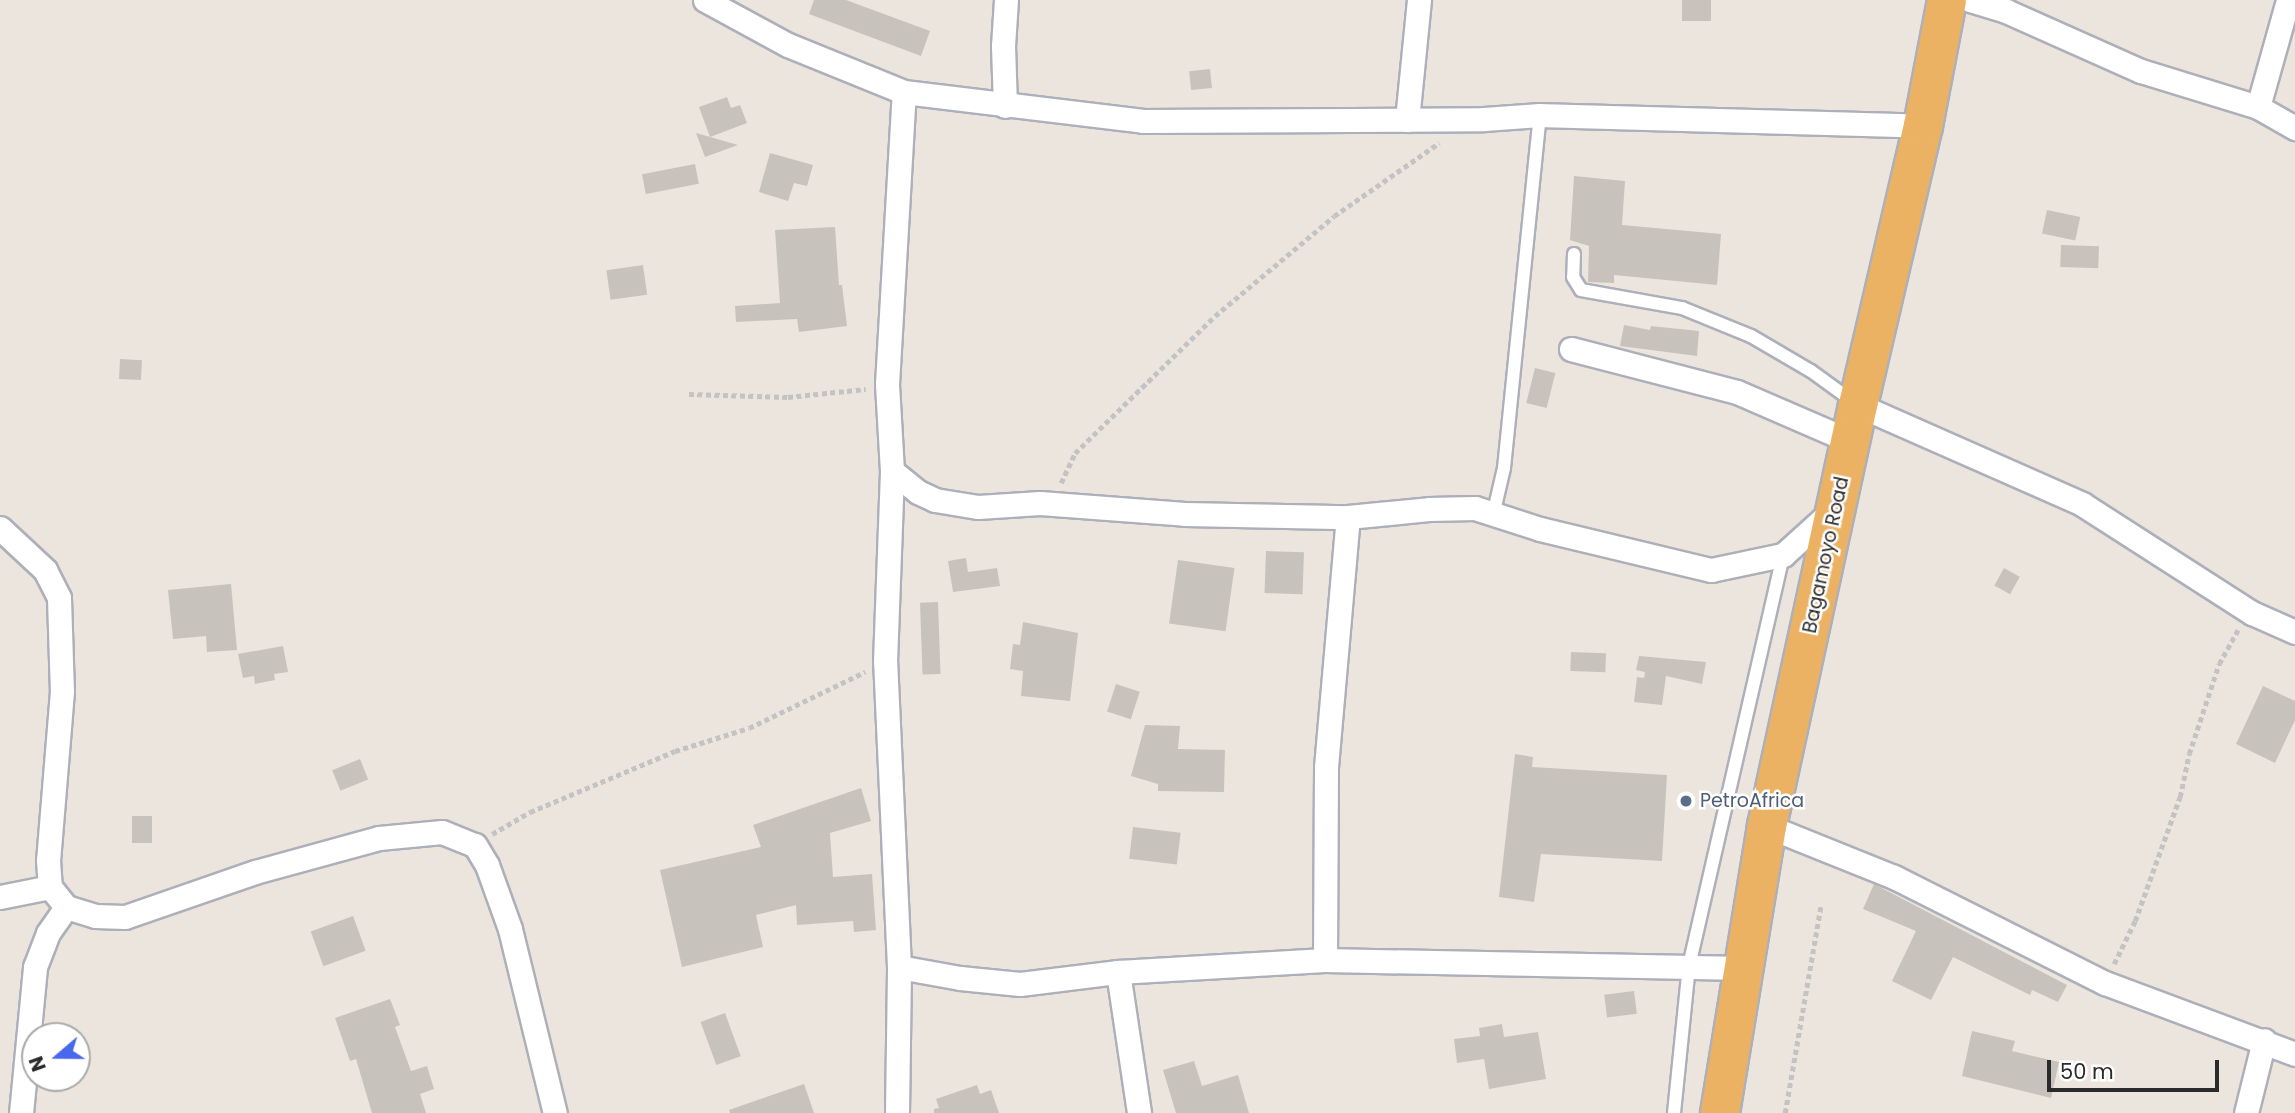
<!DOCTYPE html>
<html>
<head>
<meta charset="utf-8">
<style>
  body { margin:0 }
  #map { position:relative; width:2295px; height:1113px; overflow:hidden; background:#ebe5dd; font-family:Poppins,sans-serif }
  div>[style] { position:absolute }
  .building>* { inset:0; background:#c7c3bc; transform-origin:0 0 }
  .path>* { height:4.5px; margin-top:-2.25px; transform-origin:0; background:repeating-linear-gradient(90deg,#c3c3c3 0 5px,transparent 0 8.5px) }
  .roads { filter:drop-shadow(2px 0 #adb0ba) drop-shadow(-2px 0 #adb0ba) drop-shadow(0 2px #adb0ba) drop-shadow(0 -2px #adb0ba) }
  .service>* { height:12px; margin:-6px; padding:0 6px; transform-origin:6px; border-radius:6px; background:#fff }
  .minor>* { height:23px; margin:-11.5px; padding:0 11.5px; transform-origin:11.5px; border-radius:11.5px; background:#fff }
  .trunk>* { height:38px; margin:-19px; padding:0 19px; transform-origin:19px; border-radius:19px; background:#ecb264 }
  .dots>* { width:19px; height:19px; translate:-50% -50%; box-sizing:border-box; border:4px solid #fff; border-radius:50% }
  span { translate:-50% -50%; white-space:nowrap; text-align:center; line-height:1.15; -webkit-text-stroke:5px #fff; paint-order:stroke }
  .street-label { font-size:19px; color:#2a2a2a }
  .service-label { font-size:19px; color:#4e5e75 }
  .left { translate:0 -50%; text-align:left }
  .north { position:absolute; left:21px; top:1022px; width:70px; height:70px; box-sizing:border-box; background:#fff; border:2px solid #aaa; border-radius:50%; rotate:250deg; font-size:19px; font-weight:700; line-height:28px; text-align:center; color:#2a2a2a }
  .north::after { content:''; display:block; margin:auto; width:24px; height:32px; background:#4969ec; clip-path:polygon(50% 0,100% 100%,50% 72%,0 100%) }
  .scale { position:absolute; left:2047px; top:1060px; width:172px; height:32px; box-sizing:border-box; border:4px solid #2a2a2a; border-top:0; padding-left:9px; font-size:21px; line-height:24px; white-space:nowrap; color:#2a2a2a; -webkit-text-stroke:5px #fff; paint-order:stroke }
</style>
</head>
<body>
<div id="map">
  <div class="building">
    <i style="clip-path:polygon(814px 0,846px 0,930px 31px,921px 56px,809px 14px)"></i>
    <i style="left:1682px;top:0;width:29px;height:21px"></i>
    <i style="left:1210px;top:69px;width:19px;height:21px;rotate:84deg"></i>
    <i style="clip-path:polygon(727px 97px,731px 108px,740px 105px,747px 123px,710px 137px,738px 145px,705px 157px,696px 133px,710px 137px,699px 107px)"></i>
    <i style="clip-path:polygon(770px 153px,813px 165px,807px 186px,794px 183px,788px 201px,759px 192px)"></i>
    <i style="left:695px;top:164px;width:20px;height:54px;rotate:79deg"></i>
    <i style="clip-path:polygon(1574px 176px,1625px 181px,1622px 225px,1721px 234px,1717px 285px,1614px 275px,1614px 283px,1588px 282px,1589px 246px,1570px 240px)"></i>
    <i style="left:2047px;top:210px;width:34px;height:24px;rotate:12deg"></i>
    <i style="clip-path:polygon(835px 227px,839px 285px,842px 285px,847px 326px,799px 332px,797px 319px,736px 322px,735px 306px,780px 303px,775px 230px)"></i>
    <i style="left:2061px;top:245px;width:38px;height:22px;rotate:2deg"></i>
    <i style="left:643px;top:265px;width:30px;height:37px;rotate:82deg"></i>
    <i style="clip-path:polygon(1624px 325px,1650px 330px,1651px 326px,1699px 331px,1697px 356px,1620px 346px)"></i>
    <i style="left:120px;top:359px;width:22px;height:20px;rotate:3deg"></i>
    <i style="left:1535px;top:368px;width:21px;height:36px;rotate:14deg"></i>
    <i style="left:1266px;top:551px;width:38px;height:42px;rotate:2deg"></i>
    <i style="clip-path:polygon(966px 558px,968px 572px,997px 568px,1000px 586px,953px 592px,948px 561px)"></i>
    <i style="left:1178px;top:560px;width:57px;height:64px;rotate:8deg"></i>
    <i style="left:2004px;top:568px;width:18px;height:20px;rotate:29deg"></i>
    <i style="clip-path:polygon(231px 584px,237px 650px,207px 652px,206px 636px,173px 639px,168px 590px)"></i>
    <i style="left:938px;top:602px;width:72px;height:18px;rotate:88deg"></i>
    <i style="clip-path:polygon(1023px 622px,1078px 633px,1070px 701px,1021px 696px,1023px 671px,1010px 669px,1013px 644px,1020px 645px)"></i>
    <i style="clip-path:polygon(283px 646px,288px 672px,274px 674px,275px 680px,255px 684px,254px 676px,243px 678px,238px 654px)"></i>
    <i style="left:1571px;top:652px;width:35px;height:19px;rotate:2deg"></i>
    <i style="clip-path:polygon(1639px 656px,1706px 662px,1702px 684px,1666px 676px,1662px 705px,1634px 702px,1637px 677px,1644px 678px,1645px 672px,1636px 670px)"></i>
    <i style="left:1116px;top:684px;width:25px;height:29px;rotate:18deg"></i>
    <i style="clip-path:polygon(2263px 686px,2295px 701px,2295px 720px,2275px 763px,2236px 744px)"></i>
    <i style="clip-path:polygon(1145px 725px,1180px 726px,1178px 749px,1225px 750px,1224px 792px,1158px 791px,1158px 784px,1131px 776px)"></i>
    <i style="clip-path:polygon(1515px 754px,1533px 757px,1532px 767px,1667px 775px,1662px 861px,1541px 854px,1534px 902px,1499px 897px)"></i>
    <i style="left:360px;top:759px;width:22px;height:30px;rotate:68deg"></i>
    <i style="clip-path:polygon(861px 788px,871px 821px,830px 833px,833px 877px,872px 874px,876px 930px,854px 932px,853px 921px,797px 925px,796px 905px,756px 915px,763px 947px,682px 967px,660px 870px,761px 847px,753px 825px)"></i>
    <i style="left:132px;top:816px;width:20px;height:27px"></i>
    <i style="left:1133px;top:827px;width:48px;height:32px;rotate:7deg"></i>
    <i style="clip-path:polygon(1874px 884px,2067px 985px,2058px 1002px,2032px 990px,2030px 995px,1953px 957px,1931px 1000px,1892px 981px,1916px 931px,1863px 909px)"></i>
    <i style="left:353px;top:916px;width:37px;height:45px;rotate:70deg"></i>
    <i style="left:1634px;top:991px;width:23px;height:30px;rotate:83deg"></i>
    <i style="clip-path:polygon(390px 999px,400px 1025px,395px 1027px,411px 1071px,427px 1066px,434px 1089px,420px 1094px,426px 1113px,372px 1113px,356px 1059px,350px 1061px,335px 1018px)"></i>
    <i style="left:725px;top:1013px;width:46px;height:26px;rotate:70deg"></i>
    <i style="clip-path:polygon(1502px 1024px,1504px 1037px,1538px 1032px,1546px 1079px,1489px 1089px,1484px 1059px,1457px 1063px,1454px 1039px,1480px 1036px,1479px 1028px)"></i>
    <i style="clip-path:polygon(1972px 1031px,2015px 1041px,2012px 1051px,2059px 1062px,2051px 1098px,1962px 1076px)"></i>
    <i style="clip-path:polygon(1194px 1061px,1202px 1086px,1238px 1075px,1249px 1113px,1176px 1113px,1163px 1070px)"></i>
    <i style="clip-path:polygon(804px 1084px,814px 1113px,730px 1113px,729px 1110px)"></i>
    <i style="clip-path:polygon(977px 1085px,980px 1094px,991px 1090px,999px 1113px,934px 1113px,934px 1109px,939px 1108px,936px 1099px)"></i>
  </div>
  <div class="path">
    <i style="left:689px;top:394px;width:99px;rotate:1.7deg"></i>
    <i style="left:788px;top:397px;width:78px;rotate:-5.9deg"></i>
    <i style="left:1061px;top:483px;width:33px;rotate:-65deg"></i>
    <i style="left:1075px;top:453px;width:196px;rotate:-44.4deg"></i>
    <i style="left:1215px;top:316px;width:155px;rotate:-40deg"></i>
    <i style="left:1334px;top:216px;width:128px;rotate:-34.8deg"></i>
    <i style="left:492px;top:834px;width:44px;rotate:-30.1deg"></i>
    <i style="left:530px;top:812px;width:157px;rotate:-22.8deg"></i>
    <i style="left:675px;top:751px;width:77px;rotate:-17.3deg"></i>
    <i style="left:749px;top:728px;width:129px;rotate:-25.8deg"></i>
    <i style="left:2114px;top:964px;width:48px;rotate:-64deg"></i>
    <i style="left:2135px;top:921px;width:132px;rotate:-70.1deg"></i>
    <i style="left:2180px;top:797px;width:44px;rotate:-78.2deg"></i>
    <i style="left:2189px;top:754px;width:95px;rotate:-71.6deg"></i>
    <i style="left:2219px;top:664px;width:39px;rotate:-61deg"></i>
    <i style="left:1785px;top:1113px;width:211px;rotate:-80.2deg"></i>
  </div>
  <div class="roads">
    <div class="service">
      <i style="left:1574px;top:254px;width:23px;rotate:92deg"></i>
      <i style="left:1573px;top:277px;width:15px;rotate:58deg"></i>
      <i style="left:1581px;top:290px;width:103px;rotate:10.1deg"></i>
      <i style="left:1682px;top:308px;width:74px;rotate:22.1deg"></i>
      <i style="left:1751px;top:336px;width:69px;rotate:30.3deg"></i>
      <i style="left:1811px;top:371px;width:54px;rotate:36deg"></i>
      <i style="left:1494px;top:511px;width:44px;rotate:-76.9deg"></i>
      <i style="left:1504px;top:468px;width:355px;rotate:-84.2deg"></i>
      <i style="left:1674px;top:1113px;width:148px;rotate:-84.2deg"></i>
      <i style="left:1689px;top:966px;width:422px;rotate:-77.1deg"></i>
    </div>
    <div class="minor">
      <i style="left:705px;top:0;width:94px;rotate:28.5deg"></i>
      <i style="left:788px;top:45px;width:125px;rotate:22.1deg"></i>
      <i style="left:904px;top:92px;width:241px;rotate:6.9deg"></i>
      <i style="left:1143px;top:121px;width:341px;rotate:-0.3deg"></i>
      <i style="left:1484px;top:119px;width:56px;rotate:-4.1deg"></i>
      <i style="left:1540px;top:115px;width:383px;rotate:1.6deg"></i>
      <i style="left:1970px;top:0;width:38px;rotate:17deg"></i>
      <i style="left:2006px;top:11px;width:148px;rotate:24deg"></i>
      <i style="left:2141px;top:71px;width:122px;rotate:17.1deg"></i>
      <i style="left:2258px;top:107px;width:43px;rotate:29.6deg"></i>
      <i style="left:1005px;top:106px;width:60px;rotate:-91.9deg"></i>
      <i style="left:1003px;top:46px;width:46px;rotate:-86.3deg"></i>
      <i style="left:2258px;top:107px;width:111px;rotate:-74.3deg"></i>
      <i style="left:1407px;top:120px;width:121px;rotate:-84.3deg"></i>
      <i style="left:1571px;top:349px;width:171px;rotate:14.5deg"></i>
      <i style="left:1737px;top:392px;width:123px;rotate:23.4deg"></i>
      <i style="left:1858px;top:405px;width:245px;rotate:23.8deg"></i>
      <i style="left:2082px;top:504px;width:202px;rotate:32.7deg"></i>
      <i style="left:2252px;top:613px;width:47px;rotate:23.8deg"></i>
      <i style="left:892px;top:471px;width:33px;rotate:39deg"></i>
      <i style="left:918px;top:492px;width:19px;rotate:25deg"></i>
      <i style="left:935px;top:500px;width:44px;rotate:9.2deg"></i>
      <i style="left:978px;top:507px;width:62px;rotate:-3.7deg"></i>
      <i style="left:1040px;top:503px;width:145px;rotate:4.3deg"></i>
      <i style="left:1185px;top:514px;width:163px;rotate:1.1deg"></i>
      <i style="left:1348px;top:517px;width:81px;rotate:-5.6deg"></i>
      <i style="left:1429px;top:509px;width:46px;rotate:-1.2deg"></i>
      <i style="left:1475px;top:508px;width:68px;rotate:17.9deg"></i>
      <i style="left:1540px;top:529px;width:176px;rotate:13.5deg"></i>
      <i style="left:1711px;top:570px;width:74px;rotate:-11.8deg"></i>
      <i style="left:1783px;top:555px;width:67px;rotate:-42deg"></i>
      <i style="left:0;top:528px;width:62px;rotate:43deg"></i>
      <i style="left:45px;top:570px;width:31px;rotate:63deg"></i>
      <i style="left:59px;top:598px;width:93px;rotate:88.2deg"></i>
      <i style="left:62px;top:691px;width:170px;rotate:94.7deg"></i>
      <i style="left:48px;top:860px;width:27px;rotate:86deg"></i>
      <i style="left:50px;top:887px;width:26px;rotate:51deg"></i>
      <i style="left:66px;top:907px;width:30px;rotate:17deg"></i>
      <i style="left:95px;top:916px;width:30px;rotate:2deg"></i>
      <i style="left:125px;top:917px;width:138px;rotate:-19.1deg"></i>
      <i style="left:255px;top:872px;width:129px;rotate:-15.3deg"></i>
      <i style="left:379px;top:838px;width:63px;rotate:-5.4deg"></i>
      <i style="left:442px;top:832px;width:35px;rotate:22deg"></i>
      <i style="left:475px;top:845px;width:23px;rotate:59deg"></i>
      <i style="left:487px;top:865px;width:68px;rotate:70.2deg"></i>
      <i style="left:510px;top:929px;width:189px;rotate:76.3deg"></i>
      <i style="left:1767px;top:826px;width:137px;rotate:21.9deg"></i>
      <i style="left:1894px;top:877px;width:236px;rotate:26.7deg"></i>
      <i style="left:2105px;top:983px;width:203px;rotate:20.5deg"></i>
      <i style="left:0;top:897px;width:51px;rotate:-11.3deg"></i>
      <i style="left:1325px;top:960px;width:193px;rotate:-89.7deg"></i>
      <i style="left:1326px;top:767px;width:251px;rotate:-85deg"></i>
      <i style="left:899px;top:967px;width:62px;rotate:10.2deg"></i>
      <i style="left:960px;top:978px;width:60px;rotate:5.7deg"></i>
      <i style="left:1020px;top:984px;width:99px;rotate:-7deg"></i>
      <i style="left:1118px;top:972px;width:207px;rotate:-3.3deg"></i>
      <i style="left:1325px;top:960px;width:419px;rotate:1.1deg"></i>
      <i style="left:1118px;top:972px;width:143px;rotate:81.5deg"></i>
      <i style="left:21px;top:1113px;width:147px;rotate:-84.5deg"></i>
      <i style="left:35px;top:967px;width:36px;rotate:-69deg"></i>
      <i style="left:48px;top:933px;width:32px;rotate:-55deg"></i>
      <i style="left:897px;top:1113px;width:146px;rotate:-89.2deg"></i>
      <i style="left:899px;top:967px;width:305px;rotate:-92.6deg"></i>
      <i style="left:885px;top:662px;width:191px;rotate:-87.9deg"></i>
      <i style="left:892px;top:471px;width:87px;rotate:-93.3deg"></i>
      <i style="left:887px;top:384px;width:292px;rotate:-86.7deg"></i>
      <i style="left:2246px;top:1113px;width:75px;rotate:-76.1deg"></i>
    </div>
    <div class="trunk">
      <i style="left:1720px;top:1113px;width:291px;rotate:-80.7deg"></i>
      <i style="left:1767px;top:826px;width:431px;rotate:-77.8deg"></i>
      <i style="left:1858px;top:405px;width:286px;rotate:-76.9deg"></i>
      <i style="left:1923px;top:126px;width:128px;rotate:-79.2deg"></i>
    </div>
  </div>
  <div class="dots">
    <i style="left:1686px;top:801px;background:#5c6f8a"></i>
  </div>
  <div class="street-label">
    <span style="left:1826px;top:555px;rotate:-78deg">Bagamoyo Road</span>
  </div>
  <div class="service-label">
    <span class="left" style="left:1700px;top:801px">PetroAfrica</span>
  </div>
  <div class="north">N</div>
  <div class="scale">50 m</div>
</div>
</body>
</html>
